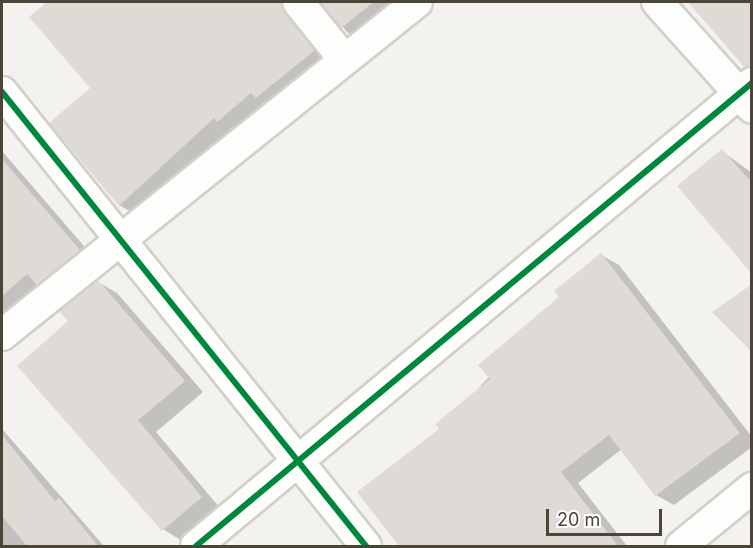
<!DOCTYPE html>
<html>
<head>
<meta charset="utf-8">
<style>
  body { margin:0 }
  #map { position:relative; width:753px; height:548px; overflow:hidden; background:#f4f2ee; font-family:Inter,sans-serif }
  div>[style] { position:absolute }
  .shadow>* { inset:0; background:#0003 }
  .building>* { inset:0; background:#dedbd6 }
  .roads { filter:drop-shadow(2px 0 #d2d0cb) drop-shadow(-2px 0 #d2d0cb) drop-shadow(0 2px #d2d0cb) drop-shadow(0 -2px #d2d0cb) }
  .minor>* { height:30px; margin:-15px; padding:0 15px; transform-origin:15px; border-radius:15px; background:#fdfdfc }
  .cycleway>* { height:6px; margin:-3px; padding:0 3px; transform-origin:3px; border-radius:3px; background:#00873e }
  span { translate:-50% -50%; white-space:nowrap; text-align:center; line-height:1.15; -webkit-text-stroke:5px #fff; paint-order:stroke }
  .frame { position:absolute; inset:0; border:3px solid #4b4439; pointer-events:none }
  .scale { position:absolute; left:546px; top:509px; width:116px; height:27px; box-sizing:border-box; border:3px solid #4b4439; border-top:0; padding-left:8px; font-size:18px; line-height:21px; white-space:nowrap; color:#4b4439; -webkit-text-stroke:4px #fff; paint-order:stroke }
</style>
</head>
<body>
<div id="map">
  <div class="shadow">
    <i style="clip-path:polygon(49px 2px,305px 2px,332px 61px,237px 131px,232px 128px,138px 216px,119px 205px,92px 88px,31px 17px)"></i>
    <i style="clip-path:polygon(322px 2px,404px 2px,367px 43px,348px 33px)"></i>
    <i style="clip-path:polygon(690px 2px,752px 2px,752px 70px,746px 67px)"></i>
    <i style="clip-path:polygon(2px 151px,96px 260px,2px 321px)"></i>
    <i style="clip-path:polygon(722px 151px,752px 173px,752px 272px)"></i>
    <i style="clip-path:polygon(601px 255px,619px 265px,752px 437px,752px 447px,674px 505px,656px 495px,622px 449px,578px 483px,627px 546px,403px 546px,359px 492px,441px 429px)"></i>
    <i style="clip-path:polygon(98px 282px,117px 293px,203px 392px,156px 432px,220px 508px,182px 541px,163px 529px,70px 321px)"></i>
    <i style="clip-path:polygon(2px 428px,3px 430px,104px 546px,2px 546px)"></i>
  </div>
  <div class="building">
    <i style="clip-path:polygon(47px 2px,281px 2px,315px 50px,256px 98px,251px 93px,217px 122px,214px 118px,119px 206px,49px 123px,90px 88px,29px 17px)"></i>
    <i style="clip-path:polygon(320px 2px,374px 2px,341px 28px)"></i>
    <i style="clip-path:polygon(688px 2px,752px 2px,752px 66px,745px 68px)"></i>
    <i style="clip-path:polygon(722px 149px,752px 183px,752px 274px,677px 186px)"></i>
    <i style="clip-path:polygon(2px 159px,80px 250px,37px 285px,27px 274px,2px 296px)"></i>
    <i style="clip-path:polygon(601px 253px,740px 433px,655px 496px,609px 435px,561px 472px,618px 546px,399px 546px,357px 492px,439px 429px,435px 424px,490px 379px,478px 365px,559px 297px,554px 291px)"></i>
    <i style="clip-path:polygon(98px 280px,185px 381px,138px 420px,202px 497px,162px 531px,17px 366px,68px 321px,59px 311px)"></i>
    <i style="clip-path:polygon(752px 284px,752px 352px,712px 312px)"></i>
    <i style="clip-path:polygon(2px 435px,55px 501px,59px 498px,98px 546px,27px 546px,2px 516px)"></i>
  </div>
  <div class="roads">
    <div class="minor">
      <i style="left:298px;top:2px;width:73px;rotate:51.1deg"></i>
      <i style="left:657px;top:2px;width:142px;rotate:48.1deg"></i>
      <i style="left:2px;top:92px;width:582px;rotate:51.28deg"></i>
      <i style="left:2px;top:335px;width:532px;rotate:-38.74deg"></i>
      <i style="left:196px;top:546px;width:724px;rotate:-39.79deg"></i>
      <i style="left:681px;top:546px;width:92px;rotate:-39.2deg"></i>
    </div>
  </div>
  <div class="cycleway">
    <i style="left:2px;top:92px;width:582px;rotate:51.28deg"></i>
    <i style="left:196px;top:546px;width:724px;rotate:-39.79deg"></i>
  </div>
  <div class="frame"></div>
  <div class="scale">20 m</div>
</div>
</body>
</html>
